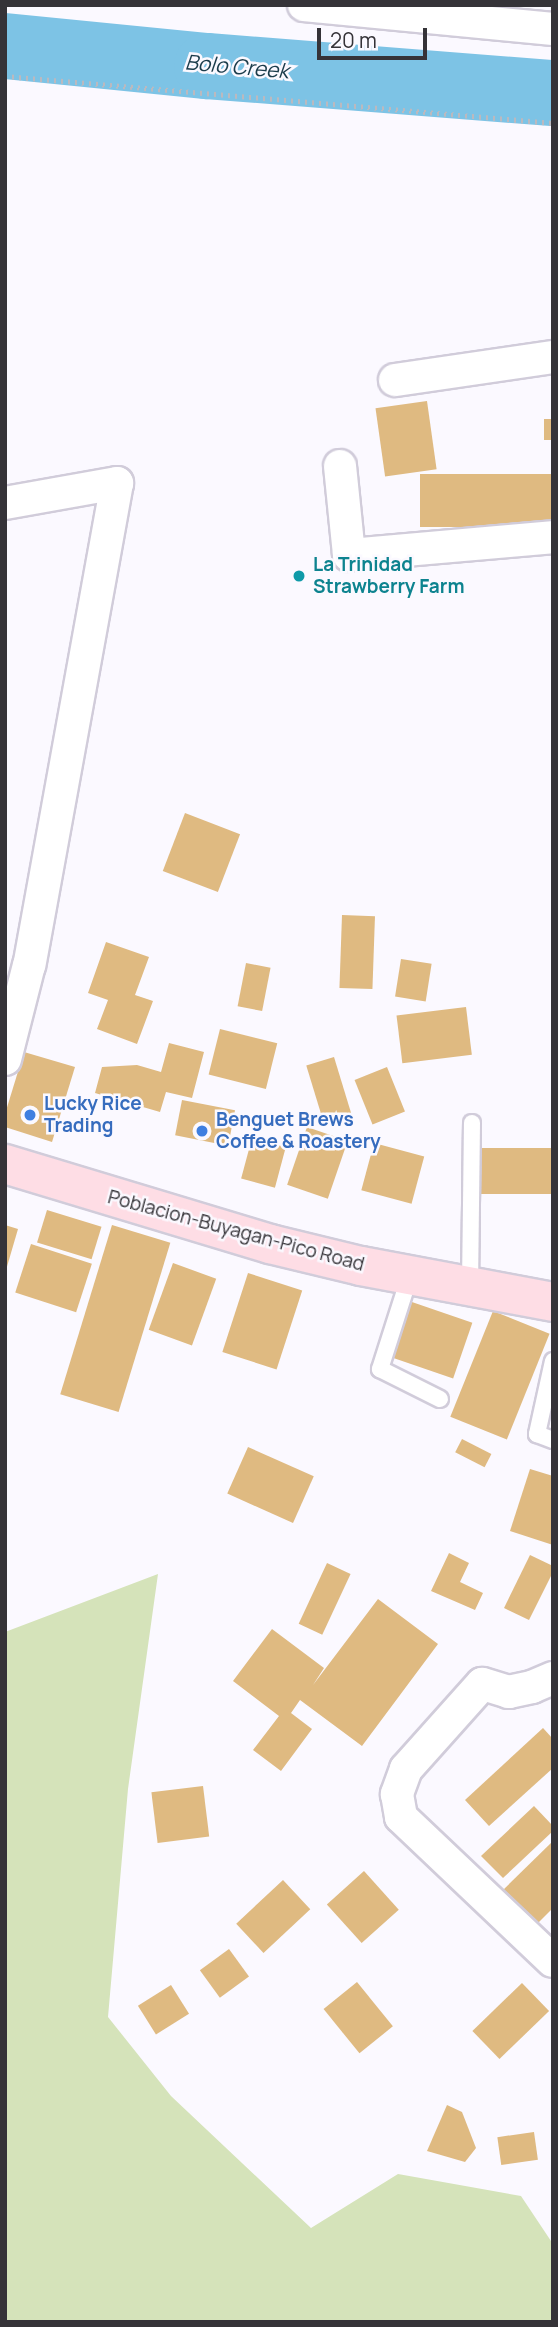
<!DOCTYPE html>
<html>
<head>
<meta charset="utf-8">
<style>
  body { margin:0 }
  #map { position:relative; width:558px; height:2327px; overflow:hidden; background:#fbf9ff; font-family:Manrope,sans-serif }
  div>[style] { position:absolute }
  .green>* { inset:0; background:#d5e3ba }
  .river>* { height:66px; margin:-33px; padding:0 33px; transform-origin:33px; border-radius:33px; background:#7dc3e5 }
  .building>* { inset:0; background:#dfba81; transform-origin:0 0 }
  .path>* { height:4.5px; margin-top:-2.25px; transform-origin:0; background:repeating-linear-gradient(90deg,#bbb9bf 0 2px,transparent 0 7px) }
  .roads { filter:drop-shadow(2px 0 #d1ccda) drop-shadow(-2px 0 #d1ccda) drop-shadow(0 2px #d1ccda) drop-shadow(0 -2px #d1ccda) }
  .service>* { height:16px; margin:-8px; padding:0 8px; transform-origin:8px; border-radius:8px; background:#fff }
  .minor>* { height:32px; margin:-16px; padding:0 16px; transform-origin:16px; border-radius:16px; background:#fff }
  .secondary>* { height:38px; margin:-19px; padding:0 19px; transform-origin:19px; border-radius:19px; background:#fedde5 }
  .dots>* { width:19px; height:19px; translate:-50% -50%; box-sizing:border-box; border:4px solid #fbf9ff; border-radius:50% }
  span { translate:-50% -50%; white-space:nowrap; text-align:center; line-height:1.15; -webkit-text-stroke:5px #fbf9ff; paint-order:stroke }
  .culture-label { font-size:19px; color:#0d838f; font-weight:700 }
  .left { translate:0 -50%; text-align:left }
  .shop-label { font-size:19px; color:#366cbe; font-weight:700 }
  .street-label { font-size:19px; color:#353338 }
  .water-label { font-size:21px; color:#1b3c4b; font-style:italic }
  .frame { position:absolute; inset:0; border:7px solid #353338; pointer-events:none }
  .scale { position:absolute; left:317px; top:28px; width:110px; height:32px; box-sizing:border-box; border:4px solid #353338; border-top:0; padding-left:9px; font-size:21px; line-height:24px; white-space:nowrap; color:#353338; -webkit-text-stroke:5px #fbf9ff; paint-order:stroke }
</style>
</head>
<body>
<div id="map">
  <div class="green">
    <i style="clip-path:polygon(158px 1574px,128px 1789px,108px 2017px,171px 2096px,311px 2228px,398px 2174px,521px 2196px,553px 2244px,553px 2322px,5px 2322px,5px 1632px)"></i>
  </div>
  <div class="river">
    <i style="left:5px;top:46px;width:203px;rotate:5.7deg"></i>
    <i style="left:207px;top:66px;width:347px;rotate:4.5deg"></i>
  </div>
  <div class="building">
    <i style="left:427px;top:401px;width:69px;height:52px;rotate:82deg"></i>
    <i style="left:544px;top:419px;width:9px;height:21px"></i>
    <i style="left:553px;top:474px;width:53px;height:133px;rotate:90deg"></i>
    <i style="left:185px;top:813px;width:59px;height:62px;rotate:21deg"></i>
    <i style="left:342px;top:915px;width:33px;height:73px;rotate:2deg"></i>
    <i style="clip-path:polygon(106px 942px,149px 957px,135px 995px,153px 1001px,137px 1044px,97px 1029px,108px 1000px,88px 993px)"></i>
    <i style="left:401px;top:959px;width:31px;height:38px;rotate:9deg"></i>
    <i style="left:246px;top:963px;width:25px;height:44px;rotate:11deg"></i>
    <i style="left:466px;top:1007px;width:48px;height:70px;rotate:83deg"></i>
    <i style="left:220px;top:1029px;width:59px;height:47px;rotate:14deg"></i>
    <i style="clip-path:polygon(169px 1043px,204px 1052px,192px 1098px,166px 1092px,160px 1112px,95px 1093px,102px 1067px,137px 1065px,161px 1072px)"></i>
    <i style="clip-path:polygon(24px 1052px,75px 1067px,52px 1142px,5px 1127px,5px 1114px)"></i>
    <i style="left:334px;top:1057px;width:59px;height:29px;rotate:73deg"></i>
    <i style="left:387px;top:1067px;width:48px;height:35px;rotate:68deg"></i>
    <i style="left:182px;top:1100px;width:54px;height:36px;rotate:11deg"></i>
    <i style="left:307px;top:1127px;width:43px;height:61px;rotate:19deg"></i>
    <i style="left:252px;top:1138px;width:35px;height:42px;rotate:15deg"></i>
    <i style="left:374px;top:1143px;width:52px;height:49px;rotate:15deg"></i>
    <i style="left:553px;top:1148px;width:46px;height:72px;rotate:90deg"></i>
    <i style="left:47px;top:1210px;width:57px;height:34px;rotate:17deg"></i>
    <i style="clip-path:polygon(5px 1225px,18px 1229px,6px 1270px,5px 1269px)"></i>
    <i style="left:112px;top:1225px;width:61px;height:177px;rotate:17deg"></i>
    <i style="left:31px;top:1244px;width:64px;height:51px;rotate:18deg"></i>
    <i style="left:173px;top:1263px;width:46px;height:71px;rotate:20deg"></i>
    <i style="left:248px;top:1273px;width:57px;height:83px;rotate:18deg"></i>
    <i style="left:409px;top:1301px;width:67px;height:59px;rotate:19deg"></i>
    <i style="left:493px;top:1311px;width:61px;height:114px;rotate:22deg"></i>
    <i style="left:462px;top:1439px;width:33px;height:15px;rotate:27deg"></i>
    <i style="left:248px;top:1447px;width:72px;height:51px;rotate:24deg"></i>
    <i style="clip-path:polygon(530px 1469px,553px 1476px,553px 1545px,510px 1531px)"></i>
    <i style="clip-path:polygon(449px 1553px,469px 1563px,460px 1582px,483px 1593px,475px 1610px,431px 1591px)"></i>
    <i style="clip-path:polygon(530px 1555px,553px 1566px,553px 1572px,529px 1620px,504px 1608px)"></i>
    <i style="left:327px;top:1563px;width:26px;height:67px;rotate:25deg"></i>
    <i style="clip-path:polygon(378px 1599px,438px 1644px,362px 1746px,300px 1700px,291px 1713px,312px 1729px,281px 1771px,253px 1750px,279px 1716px,233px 1681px,272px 1629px,324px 1668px,313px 1685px)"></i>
    <i style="clip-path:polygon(543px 1728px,553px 1739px,553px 1768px,489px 1826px,465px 1800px)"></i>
    <i style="left:203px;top:1786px;width:51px;height:52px;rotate:83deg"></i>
    <i style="clip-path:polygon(534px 1806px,553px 1826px,553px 1831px,503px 1878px,481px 1856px)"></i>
    <i style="clip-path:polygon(553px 1841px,553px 1908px,537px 1924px,503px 1890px)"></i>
    <i style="left:364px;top:1871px;width:52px;height:50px;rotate:48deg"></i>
    <i style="left:283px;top:1880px;width:40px;height:64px;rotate:47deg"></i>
    <i style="left:229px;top:1949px;width:34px;height:36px;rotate:54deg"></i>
    <i style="left:357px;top:1982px;width:57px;height:43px;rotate:51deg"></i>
    <i style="left:522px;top:1983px;width:39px;height:69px;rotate:46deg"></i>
    <i style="left:171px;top:1985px;width:34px;height:39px;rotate:58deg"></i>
    <i style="clip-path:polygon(447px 2105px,462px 2112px,476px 2148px,465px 2162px,427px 2151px)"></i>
    <i style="left:534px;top:2132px;width:28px;height:37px;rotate:82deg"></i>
  </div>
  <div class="path">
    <i style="left:5px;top:76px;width:550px;rotate:4.9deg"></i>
  </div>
  <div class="roads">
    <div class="service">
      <i style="left:410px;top:1275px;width:99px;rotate:107.7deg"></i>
      <i style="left:380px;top:1369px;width:67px;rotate:26.6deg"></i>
      <i style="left:470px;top:1286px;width:163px;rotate:-89.3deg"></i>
      <i style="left:553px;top:1361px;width:75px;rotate:102.4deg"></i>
      <i style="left:537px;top:1434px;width:17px;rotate:21deg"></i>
    </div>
    <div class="minor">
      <i style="left:304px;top:5px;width:250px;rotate:5.5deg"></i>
      <i style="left:395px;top:380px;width:160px;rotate:-8.3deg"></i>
      <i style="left:340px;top:466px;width:89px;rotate:84.2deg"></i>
      <i style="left:349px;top:555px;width:205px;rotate:-5deg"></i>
      <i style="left:5px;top:503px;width:114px;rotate:-10.1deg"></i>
      <i style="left:117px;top:483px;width:490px;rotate:100.3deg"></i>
      <i style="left:29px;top:965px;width:97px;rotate:104.3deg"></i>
      <i style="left:553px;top:1678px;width:23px;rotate:157deg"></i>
      <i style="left:532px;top:1687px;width:24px;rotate:168deg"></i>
      <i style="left:509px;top:1692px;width:28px;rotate:-163deg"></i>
      <i style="left:482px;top:1684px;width:114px;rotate:131.8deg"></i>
      <i style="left:406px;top:1769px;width:27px;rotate:110deg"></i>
      <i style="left:397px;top:1794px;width:23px;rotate:80deg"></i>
      <i style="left:401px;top:1817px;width:209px;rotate:43.5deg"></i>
    </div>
    <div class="secondary">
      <i style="left:5px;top:1164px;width:277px;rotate:16.8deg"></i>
      <i style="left:270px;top:1244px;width:94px;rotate:13.6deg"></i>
      <i style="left:361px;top:1266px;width:195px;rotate:10.6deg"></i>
    </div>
  </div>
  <div class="dots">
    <i style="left:299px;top:576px;background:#0f9aa8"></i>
    <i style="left:30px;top:1115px;background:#3f7fe0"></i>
    <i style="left:202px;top:1131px;background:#3f7fe0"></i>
  </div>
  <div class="culture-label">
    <span class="left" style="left:313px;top:576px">La Trinidad<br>Strawberry Farm</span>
  </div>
  <div class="shop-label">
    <span class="left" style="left:44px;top:1115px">Lucky Rice<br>Trading</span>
    <span class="left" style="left:216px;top:1131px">Benguet Brews<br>Coffee &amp; Roastery</span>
  </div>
  <div class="street-label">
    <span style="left:236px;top:1231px;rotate:15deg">Poblacion-Buyagan-Pico Road</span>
  </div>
  <div class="water-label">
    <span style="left:237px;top:66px;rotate:5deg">Bolo Creek</span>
  </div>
  <div class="frame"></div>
  <div class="scale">20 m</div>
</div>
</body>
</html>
